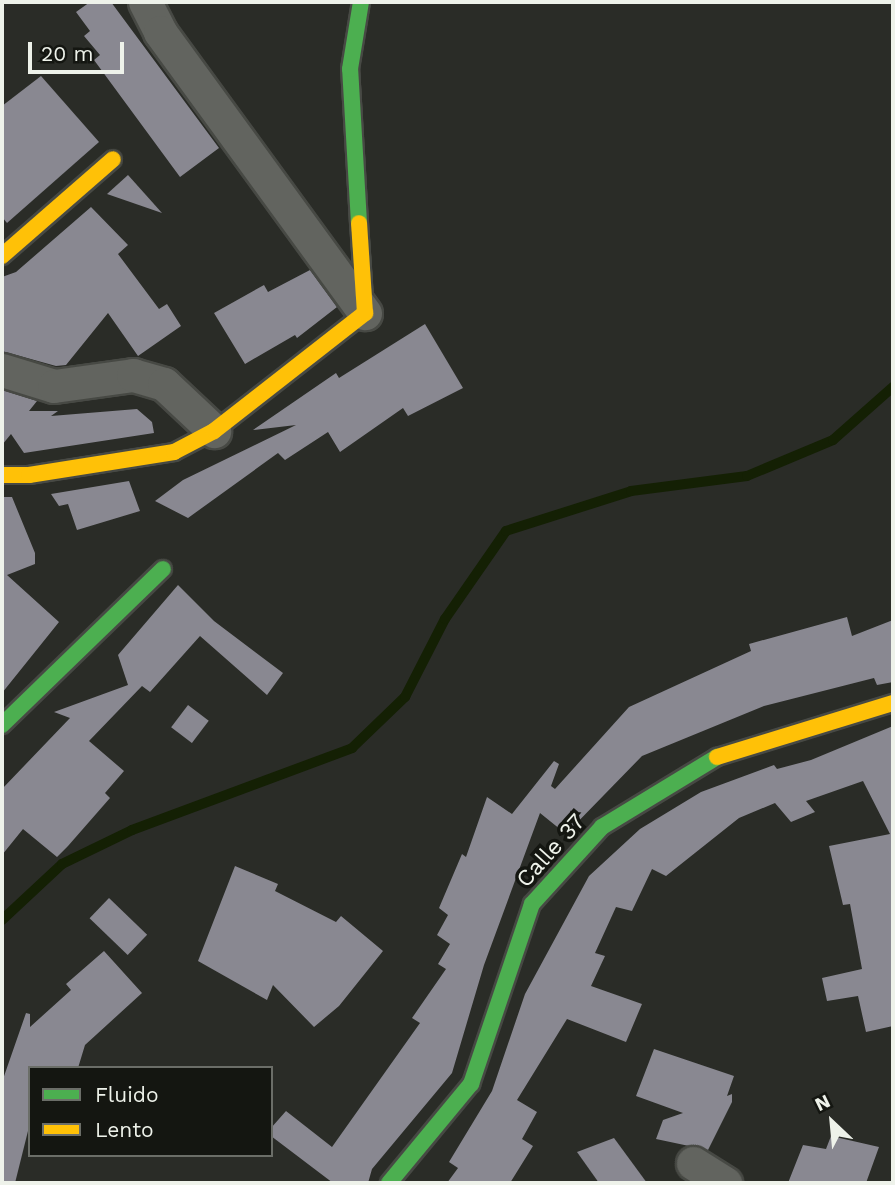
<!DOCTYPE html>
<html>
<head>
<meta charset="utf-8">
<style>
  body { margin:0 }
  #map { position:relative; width:895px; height:1185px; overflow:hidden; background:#2a2c27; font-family:"Work Sans",sans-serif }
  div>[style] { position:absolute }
  .stream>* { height:10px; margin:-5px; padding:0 5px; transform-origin:5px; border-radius:5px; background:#142004 }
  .building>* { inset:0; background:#898891; transform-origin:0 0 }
  .roads { filter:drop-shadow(2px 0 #474944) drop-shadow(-2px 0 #474944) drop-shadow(0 2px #474944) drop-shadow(0 -2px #474944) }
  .street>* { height:33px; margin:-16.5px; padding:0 16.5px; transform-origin:16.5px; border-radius:16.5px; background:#62645f }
  .fast>* { height:16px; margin:-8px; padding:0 8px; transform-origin:8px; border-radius:8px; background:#4caf50 }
  .slow>* { height:16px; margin:-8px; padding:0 8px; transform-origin:8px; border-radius:8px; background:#ffc107 }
  span { translate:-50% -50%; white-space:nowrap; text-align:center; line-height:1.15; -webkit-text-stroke:7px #141611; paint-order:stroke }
  .street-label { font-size:23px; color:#eef2ea }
  .frame { position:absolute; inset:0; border:4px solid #eef2ea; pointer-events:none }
  .legend { position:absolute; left:28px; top:1066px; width:245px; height:91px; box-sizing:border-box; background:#141611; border:2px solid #6b6e68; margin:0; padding:9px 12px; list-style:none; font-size:21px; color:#eef2ea }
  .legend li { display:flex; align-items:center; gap:14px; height:35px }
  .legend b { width:35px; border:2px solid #6b6e68 }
  .north { position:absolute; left:797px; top:1087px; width:70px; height:70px; -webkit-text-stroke:5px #141611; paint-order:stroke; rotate:334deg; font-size:19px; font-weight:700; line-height:28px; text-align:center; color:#eef2ea }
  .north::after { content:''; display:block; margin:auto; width:24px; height:32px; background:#eef2ea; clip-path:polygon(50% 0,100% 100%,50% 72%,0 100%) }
  .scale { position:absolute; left:28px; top:42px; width:96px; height:32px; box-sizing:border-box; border:4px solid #eef2ea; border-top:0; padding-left:9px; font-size:21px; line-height:24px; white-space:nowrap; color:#eef2ea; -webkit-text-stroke:5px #141611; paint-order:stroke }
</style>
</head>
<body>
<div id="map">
  <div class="stream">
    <i style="left:2px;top:920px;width:82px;rotate:-43deg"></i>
    <i style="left:62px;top:864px;width:78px;rotate:-25.9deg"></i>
    <i style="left:132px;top:830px;width:235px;rotate:-20.4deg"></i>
    <i style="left:352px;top:748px;width:74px;rotate:-43.9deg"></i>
    <i style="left:405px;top:697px;width:88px;rotate:-62.9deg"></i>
    <i style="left:445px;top:619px;width:107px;rotate:-55.3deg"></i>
    <i style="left:506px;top:531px;width:131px;rotate:-17.7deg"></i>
    <i style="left:631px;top:491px;width:117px;rotate:-7.4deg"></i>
    <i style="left:747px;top:476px;width:93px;rotate:-22.7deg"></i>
    <i style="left:833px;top:440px;width:80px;rotate:-41.5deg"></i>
  </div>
  <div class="building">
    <i style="clip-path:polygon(90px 2px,111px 2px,219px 148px,180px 177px,94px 60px,100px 55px,84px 36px,90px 31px,76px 12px)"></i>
    <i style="clip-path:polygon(41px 76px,99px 142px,7px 223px,2px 217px,2px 106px)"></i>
    <i style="clip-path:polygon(128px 175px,162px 213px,107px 194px)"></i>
    <i style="clip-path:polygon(91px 207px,128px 245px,118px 254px,159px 309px,167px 304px,181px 326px,138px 356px,108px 313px,66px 365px,56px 366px,2px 351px,2px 277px,16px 272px)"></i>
    <i style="clip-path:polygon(310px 270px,337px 307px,297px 338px,295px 335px,245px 364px,214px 313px,264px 285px,268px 292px)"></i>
    <i style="clip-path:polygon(425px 324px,463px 388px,408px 416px,403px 408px,340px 452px,328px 432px,285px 460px,278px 453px,188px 518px,155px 501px,183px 480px,296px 425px,253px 430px,336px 373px,339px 378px)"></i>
    <i style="clip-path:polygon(2px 390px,37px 401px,29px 411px,58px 411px,51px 416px,137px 409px,152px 422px,154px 433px,24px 453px,11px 434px,2px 445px)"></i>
    <i style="clip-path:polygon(129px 481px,140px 511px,77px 530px,68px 504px,59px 506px,51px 494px)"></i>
    <i style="clip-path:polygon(2px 497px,12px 497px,35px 553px,35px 564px,7px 575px,59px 622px,2px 693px)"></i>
    <i style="clip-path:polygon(178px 585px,214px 621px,283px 673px,267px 695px,200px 636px,150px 692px,142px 686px,89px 741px,124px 771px,105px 793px,110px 798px,68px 846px,57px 857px,23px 829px,2px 855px,2px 789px,70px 718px,54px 712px,128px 685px,118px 655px)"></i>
    <i style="clip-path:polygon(847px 617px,852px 636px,893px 620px,893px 682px,877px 685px,874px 678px,764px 706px,642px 756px,566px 834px,540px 813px,484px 965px,452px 1073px,372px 1169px,368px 1183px,333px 1183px,271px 1136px,271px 1128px,286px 1111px,332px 1147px,420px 1023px,412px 1018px,446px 969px,438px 964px,450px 944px,437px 935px,448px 915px,439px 908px,462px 854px,466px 857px,487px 797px,512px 814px,554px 761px,559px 764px,551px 786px,555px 789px,629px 707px,751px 651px,749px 644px)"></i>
    <i style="left:188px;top:705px;width:26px;height:28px;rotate:37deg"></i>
    <i style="clip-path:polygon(893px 726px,893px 1026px,866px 1032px,858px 996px,827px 1001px,822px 978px,862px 969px,850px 904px,843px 905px,829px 846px,890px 834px,863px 781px,806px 801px,815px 812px,791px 822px,775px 803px,739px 818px,666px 876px,652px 869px,632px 911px,616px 907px,595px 953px,605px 956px,591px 986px,642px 1004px,626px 1042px,567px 1019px,517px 1100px,537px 1112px,522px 1139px,533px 1146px,510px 1183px,447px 1183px,458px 1168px,449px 1162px,492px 1091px,525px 994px,589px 876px,640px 829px,701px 792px,774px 765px,777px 769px,811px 760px)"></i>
    <i style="clip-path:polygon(235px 866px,278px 884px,275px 891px,336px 922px,341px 916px,383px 951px,339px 1006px,314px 1027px,273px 985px,267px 1000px,198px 961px)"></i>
    <i style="left:109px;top:898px;width:53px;height:28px;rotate:44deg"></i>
    <i style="clip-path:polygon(104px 951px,142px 993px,85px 1045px,78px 1068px,30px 1068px,30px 1123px,15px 1183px,2px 1183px,2px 1082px,26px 1013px,30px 1014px,30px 1027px,71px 990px,66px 984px)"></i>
    <i style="clip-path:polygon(654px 1049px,734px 1076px,727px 1096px,732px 1094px,732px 1102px,708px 1150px,656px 1139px,663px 1120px,683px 1113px,636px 1096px)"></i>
    <i style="clip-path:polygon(831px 1136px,879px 1147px,866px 1183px,788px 1183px,803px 1145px,826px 1149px)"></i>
    <i style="clip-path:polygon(614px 1138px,647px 1183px,599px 1183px,577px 1152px)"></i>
  </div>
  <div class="roads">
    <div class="street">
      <i style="left:145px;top:2px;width:34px;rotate:63deg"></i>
      <i style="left:160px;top:32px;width:348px;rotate:53.9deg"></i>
      <i style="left:2px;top:370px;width:54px;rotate:17.1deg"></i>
      <i style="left:54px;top:386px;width:80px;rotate:-7.9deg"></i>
      <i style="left:133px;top:375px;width:32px;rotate:16deg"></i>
      <i style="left:164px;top:384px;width:69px;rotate:43.2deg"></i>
      <i style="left:693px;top:1163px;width:38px;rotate:32deg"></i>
    </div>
    <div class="fast">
      <i style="left:359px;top:223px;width:154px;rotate:-93.3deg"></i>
      <i style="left:350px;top:69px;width:68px;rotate:-80.7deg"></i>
      <i style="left:2px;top:725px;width:224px;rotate:-44.1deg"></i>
      <i style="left:389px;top:1183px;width:129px;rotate:-50.4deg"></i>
      <i style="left:471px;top:1084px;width:190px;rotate:-71.3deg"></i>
      <i style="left:532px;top:904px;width:104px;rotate:-47.7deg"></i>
      <i style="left:602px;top:827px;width:135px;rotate:-31.3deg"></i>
    </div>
    <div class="slow">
      <i style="left:2px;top:256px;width:147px;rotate:-41.1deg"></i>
      <i style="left:2px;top:475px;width:27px"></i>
      <i style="left:29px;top:475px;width:147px;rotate:-9deg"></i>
      <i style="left:174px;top:452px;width:45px;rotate:-27.7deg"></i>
      <i style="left:214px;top:431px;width:192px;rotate:-38deg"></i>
      <i style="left:365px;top:313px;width:90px;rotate:-93.8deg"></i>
      <i style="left:717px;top:757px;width:184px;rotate:-17.1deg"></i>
    </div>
  </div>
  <div class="street-label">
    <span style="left:551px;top:851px;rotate:-48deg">Calle 37</span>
  </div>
  <div class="frame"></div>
  <ul class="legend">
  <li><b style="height:9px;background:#4caf50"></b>Fluido</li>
  <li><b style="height:9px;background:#ffc107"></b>Lento</li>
  </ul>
  <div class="north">N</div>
  <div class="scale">20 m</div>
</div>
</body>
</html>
